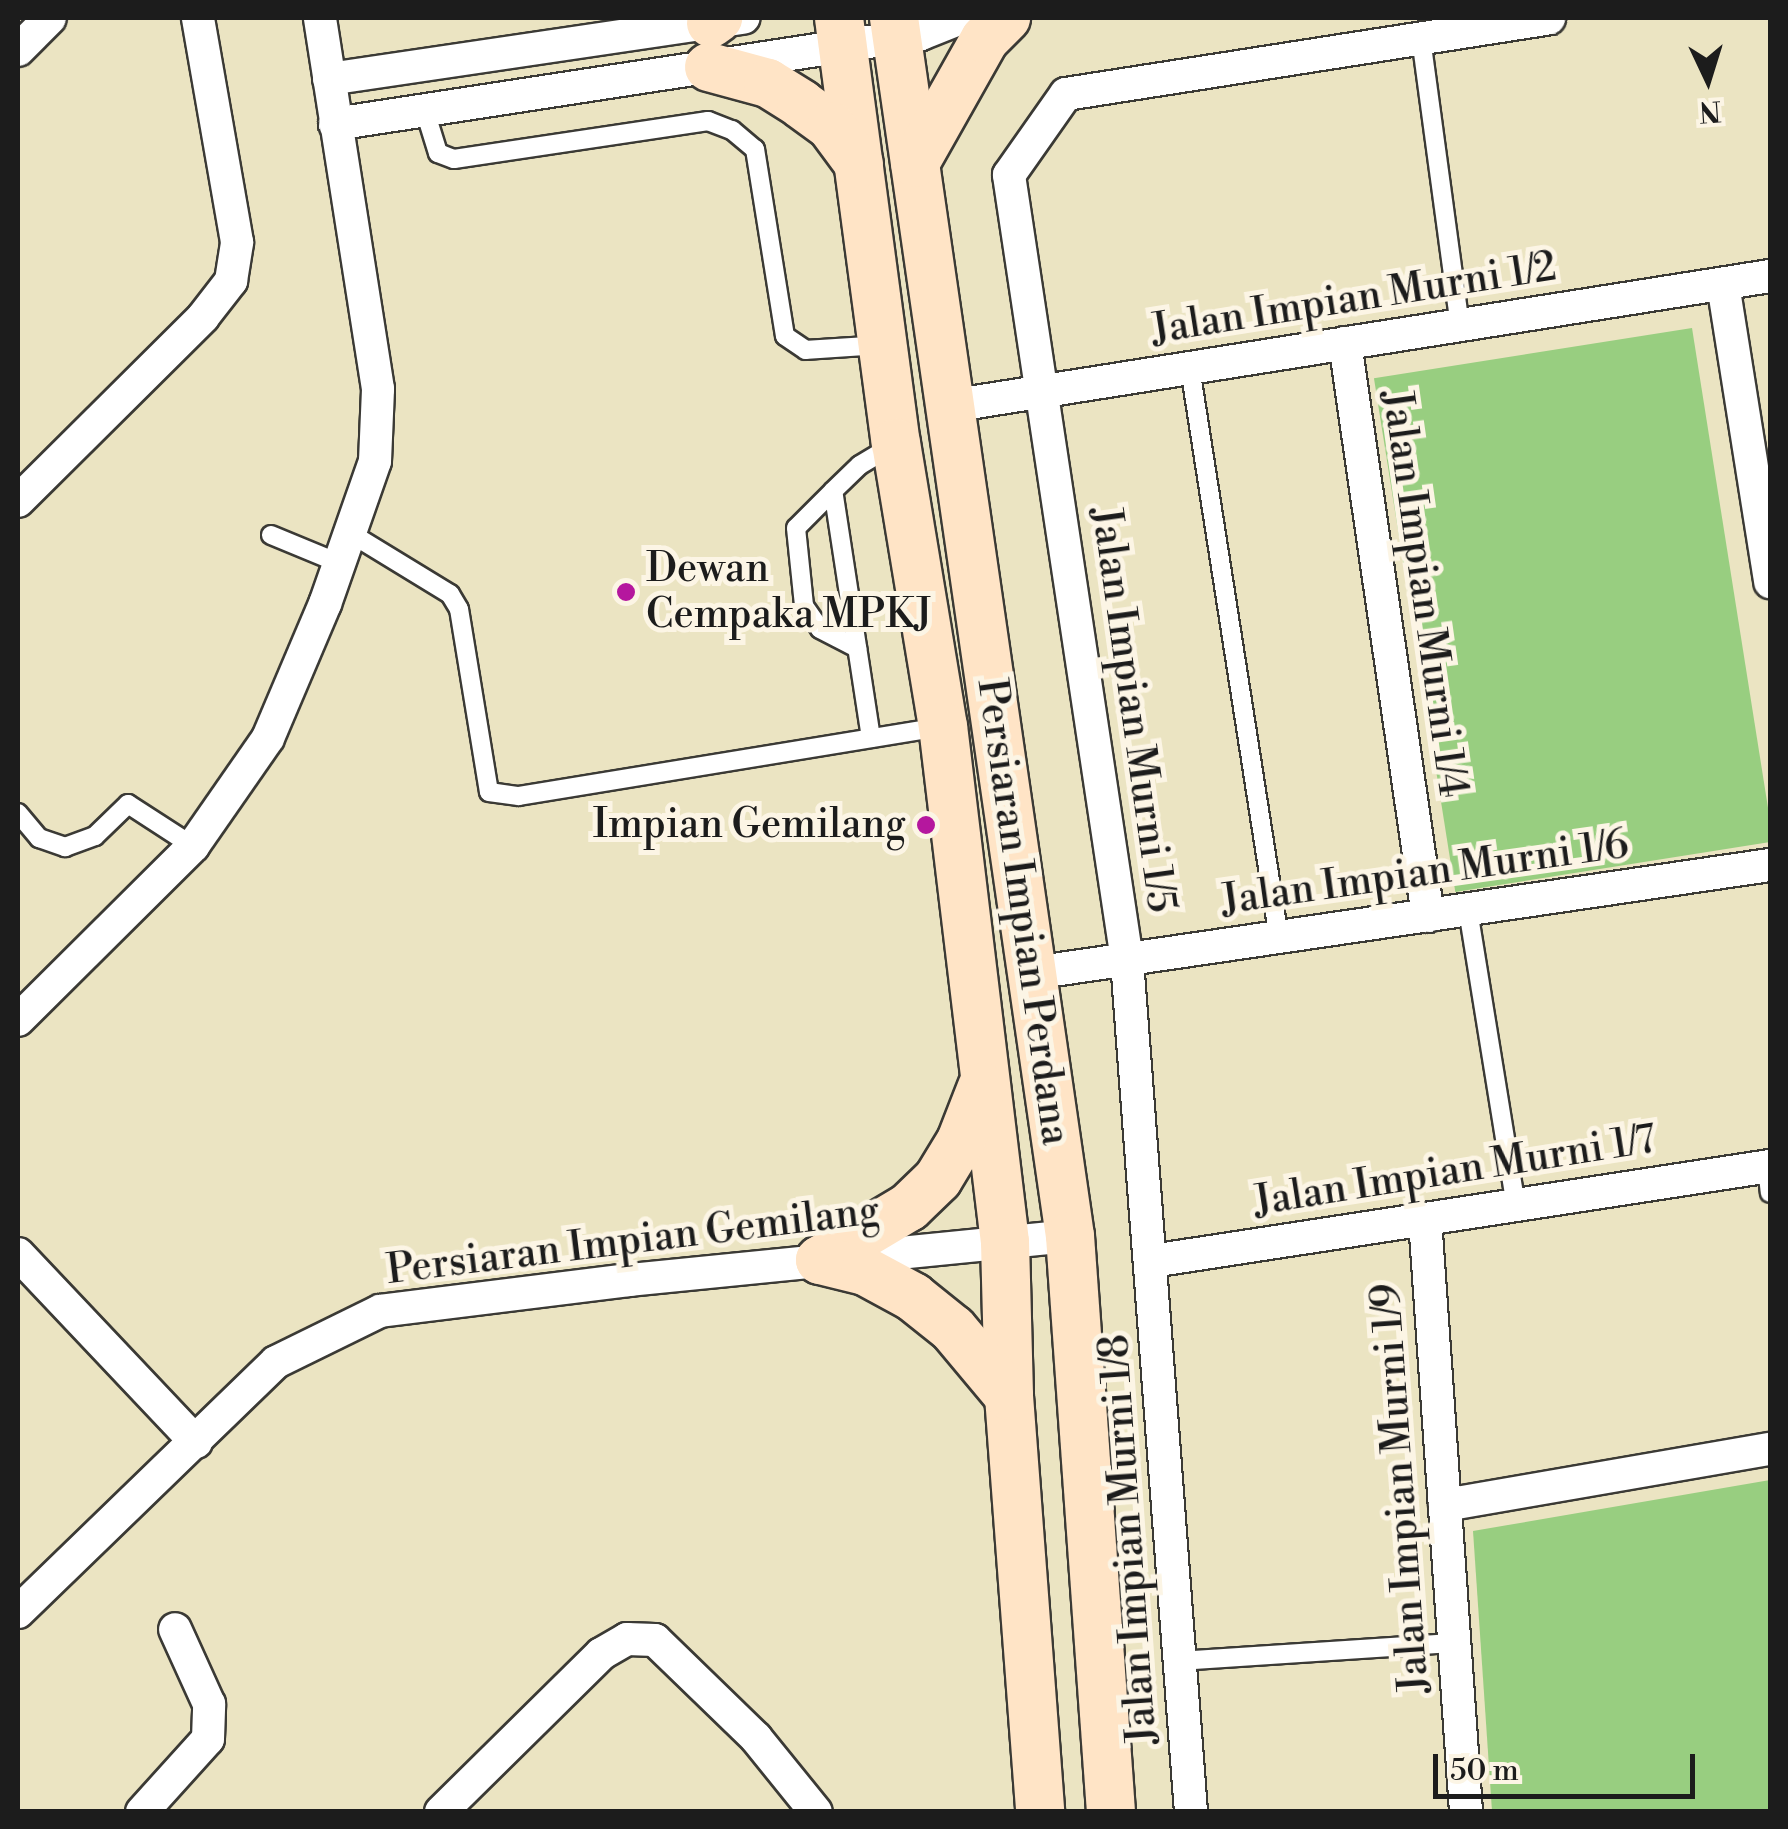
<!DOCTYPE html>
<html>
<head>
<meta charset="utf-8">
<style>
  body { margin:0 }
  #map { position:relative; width:1788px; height:1829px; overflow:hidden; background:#ebe4c2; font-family:"Libre Bodoni",serif }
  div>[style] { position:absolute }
  .green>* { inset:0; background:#98ce80; transform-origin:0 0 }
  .roads { filter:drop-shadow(2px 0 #3b3a35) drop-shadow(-2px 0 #3b3a35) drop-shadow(0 2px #3b3a35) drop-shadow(0 -2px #3b3a35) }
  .lane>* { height:18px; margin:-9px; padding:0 9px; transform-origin:9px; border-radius:9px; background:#fff }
  .street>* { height:32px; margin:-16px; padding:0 16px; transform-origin:16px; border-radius:16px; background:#fff }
  .secondary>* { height:48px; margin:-24px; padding:0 24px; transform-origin:24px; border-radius:24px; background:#ffe4c6 }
  .dots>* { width:28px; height:28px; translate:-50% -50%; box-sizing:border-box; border:5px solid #fcf5e5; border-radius:50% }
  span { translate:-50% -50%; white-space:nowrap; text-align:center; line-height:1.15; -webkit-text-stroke:10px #fcf5e5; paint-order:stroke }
  .street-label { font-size:40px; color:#1c1c1c }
  .poi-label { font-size:40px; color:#1c1c1c }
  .left { translate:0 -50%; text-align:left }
  .right { translate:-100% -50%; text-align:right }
  .frame { position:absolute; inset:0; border:20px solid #1c1c1c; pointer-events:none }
  .north { position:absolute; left:1658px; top:30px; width:100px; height:100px; -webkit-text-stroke:8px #fcf5e5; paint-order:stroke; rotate:176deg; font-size:28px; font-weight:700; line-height:40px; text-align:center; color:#1c1c1c }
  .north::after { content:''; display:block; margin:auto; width:35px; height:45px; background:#1c1c1c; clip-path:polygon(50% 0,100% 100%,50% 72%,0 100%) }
  .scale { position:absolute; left:1433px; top:1754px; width:262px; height:45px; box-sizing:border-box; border:5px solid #1c1c1c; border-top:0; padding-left:12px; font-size:30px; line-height:35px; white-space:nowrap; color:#1c1c1c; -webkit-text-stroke:8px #fcf5e5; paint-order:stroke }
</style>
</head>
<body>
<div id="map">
  <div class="green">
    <i style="left:1692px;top:328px;width:520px;height:322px;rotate:81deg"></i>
    <i style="clip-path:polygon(1770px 1480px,1770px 1811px,1492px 1811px,1473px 1531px)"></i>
  </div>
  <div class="roads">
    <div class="lane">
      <i style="left:1421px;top:38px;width:290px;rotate:82.3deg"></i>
      <i style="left:425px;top:111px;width:44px;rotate:72.8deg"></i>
      <i style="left:438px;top:153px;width:17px;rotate:21deg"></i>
      <i style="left:454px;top:159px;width:257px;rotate:-8.5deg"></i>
      <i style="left:708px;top:121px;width:26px;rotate:21deg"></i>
      <i style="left:732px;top:130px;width:30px;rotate:40deg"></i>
      <i style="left:755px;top:149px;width:189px;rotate:80.9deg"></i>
      <i style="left:785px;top:336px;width:25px;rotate:34deg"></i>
      <i style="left:806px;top:350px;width:76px;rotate:-3.8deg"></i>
      <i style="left:1190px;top:368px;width:577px;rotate:81.13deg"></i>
      <i style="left:833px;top:491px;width:52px;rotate:135deg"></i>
      <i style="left:796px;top:528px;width:78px;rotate:84.1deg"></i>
      <i style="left:804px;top:606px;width:28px;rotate:55deg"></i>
      <i style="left:820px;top:629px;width:42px;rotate:27.2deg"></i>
      <i style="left:350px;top:533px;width:117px;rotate:31.4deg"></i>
      <i style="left:450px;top:594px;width:17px;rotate:59deg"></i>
      <i style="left:459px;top:609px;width:185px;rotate:80.7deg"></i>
      <i style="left:489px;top:792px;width:30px;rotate:8deg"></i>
      <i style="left:519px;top:796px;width:429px;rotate:-9.3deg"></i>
      <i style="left:271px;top:535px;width:74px;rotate:22.4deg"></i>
      <i style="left:871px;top:738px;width:250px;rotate:-98.7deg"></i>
      <i style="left:833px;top:491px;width:37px;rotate:-44deg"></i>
      <i style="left:860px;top:465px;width:37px;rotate:-31deg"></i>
      <i style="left:18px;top:813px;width:33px;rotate:50deg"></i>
      <i style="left:39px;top:838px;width:28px;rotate:19deg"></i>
      <i style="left:65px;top:847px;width:32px;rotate:-20deg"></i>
      <i style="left:95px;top:836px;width:46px;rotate:-44.1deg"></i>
      <i style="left:128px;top:804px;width:77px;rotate:32.9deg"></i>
      <i style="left:1468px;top:910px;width:299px;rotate:80.8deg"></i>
      <i style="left:1767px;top:1166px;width:27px;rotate:84deg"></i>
      <i style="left:1180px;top:1661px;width:275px;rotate:-3.8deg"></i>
    </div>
    <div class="street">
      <i style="left:18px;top:50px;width:45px;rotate:-45deg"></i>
      <i style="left:329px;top:79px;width:419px;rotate:-8.4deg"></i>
      <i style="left:335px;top:124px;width:593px;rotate:-8.73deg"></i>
      <i style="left:921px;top:34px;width:43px;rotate:-21.8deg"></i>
      <i style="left:1723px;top:284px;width:302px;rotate:81deg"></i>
      <i style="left:1345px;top:343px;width:579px;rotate:81.76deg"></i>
      <i style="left:950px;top:406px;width:830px;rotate:-9.01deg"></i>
      <i style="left:18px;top:501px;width:261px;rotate:-44.8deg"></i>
      <i style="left:203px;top:317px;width:46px;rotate:-52.1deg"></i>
      <i style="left:231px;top:281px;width:39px;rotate:-81deg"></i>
      <i style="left:237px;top:242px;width:227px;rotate:-99.9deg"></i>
      <i style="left:1033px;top:973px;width:745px;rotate:-8.34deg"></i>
      <i style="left:18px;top:1020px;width:247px;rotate:-44.8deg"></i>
      <i style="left:193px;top:846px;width:131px;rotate:-55.2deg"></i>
      <i style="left:268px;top:738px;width:146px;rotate:-67deg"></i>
      <i style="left:325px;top:604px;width:151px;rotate:-70.7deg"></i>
      <i style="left:375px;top:461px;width:72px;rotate:-87.6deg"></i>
      <i style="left:378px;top:389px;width:376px;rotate:-98.9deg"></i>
      <i style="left:1425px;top:1219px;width:594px;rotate:86.04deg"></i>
      <i style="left:18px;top:1254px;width:259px;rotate:46.6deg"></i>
      <i style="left:1152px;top:1261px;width:625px;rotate:-8.74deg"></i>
      <i style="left:1445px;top:1505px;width:330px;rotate:-9.8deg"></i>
      <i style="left:18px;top:1612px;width:359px;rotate:-44.1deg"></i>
      <i style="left:276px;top:1362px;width:116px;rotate:-26.1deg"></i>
      <i style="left:380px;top:1311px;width:251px;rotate:-7.1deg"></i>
      <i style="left:629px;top:1280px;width:443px;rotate:-5.7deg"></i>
      <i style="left:142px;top:1812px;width:98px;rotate:-47.9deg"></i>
      <i style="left:208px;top:1739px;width:35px;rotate:-88deg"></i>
      <i style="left:209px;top:1704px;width:82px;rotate:-114.4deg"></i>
      <i style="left:441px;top:1812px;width:225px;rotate:-44.6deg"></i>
      <i style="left:601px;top:1654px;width:30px;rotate:-30deg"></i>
      <i style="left:627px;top:1639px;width:28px;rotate:2deg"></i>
      <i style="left:655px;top:1640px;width:141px;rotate:44.1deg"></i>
      <i style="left:756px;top:1738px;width:95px;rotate:51deg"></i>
      <i style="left:1191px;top:1812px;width:854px;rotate:-94.3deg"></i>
      <i style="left:1127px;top:960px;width:794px;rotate:-98.55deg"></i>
      <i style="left:1009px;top:175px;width:99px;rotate:-54.9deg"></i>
      <i style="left:1066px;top:94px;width:489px;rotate:-8.9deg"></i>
    </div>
    <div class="secondary">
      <i style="left:839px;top:18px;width:429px;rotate:82.4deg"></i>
      <i style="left:896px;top:443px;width:287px;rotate:80.6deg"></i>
      <i style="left:943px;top:726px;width:520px;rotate:83.15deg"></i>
      <i style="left:1005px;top:1242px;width:154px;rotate:88.5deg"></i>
      <i style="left:1009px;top:1396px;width:417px;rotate:85.7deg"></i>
      <i style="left:894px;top:18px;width:1231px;rotate:81.78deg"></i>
      <i style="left:1070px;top:1236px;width:577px;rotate:85.93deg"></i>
      <i style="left:711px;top:23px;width:9px;rotate:-36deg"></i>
      <i style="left:709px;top:67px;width:61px;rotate:15.2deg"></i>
      <i style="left:768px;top:83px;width:39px;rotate:32deg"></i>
      <i style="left:801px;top:104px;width:37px;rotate:36deg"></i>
      <i style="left:831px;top:126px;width:47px;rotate:53.6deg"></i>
      <i style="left:915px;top:163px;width:142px;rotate:-60.6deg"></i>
      <i style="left:985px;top:39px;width:30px;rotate:-45deg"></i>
      <i style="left:820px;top:1260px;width:104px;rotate:-30.8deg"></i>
      <i style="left:909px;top:1207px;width:40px;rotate:-44deg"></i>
      <i style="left:938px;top:1179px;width:44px;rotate:-58.8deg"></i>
      <i style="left:961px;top:1141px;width:58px;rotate:-68.7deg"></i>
      <i style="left:820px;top:1260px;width:46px;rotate:13.7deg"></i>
      <i style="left:865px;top:1271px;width:55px;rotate:28.4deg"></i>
      <i style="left:913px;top:1297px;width:51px;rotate:38.7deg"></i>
      <i style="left:953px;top:1329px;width:87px;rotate:50.1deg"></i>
    </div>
  </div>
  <div class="dots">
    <i style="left:626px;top:592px;background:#b5179e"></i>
    <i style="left:926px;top:825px;background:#b5179e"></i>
  </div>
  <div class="street-label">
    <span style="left:1354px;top:299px;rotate:-9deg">Jalan Impian Murni 1/2</span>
    <span style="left:1424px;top:594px;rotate:82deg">Jalan Impian Murni 1/4</span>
    <span style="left:1133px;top:710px;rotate:82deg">Jalan Impian Murni 1/5</span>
    <span style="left:1425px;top:873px;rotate:-8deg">Jalan Impian Murni 1/6</span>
    <span style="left:1023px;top:912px;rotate:82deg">Persiaran Impian Perdana</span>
    <span style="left:1455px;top:1171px;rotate:-9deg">Jalan Impian Murni 1/7</span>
    <span style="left:633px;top:1241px;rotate:-7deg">Persiaran Impian Gemilang</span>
    <span style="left:1401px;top:1488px;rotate:-94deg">Jalan Impian Murni 1/9</span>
    <span style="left:1129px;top:1539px;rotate:-94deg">Jalan Impian Murni 1/8</span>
  </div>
  <div class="poi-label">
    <span class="left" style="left:646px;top:592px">Dewan<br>Cempaka MPKJ</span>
    <span class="right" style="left:906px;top:825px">Impian Gemilang</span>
  </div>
  <div class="frame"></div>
  <div class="north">N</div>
  <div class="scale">50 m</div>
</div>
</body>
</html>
